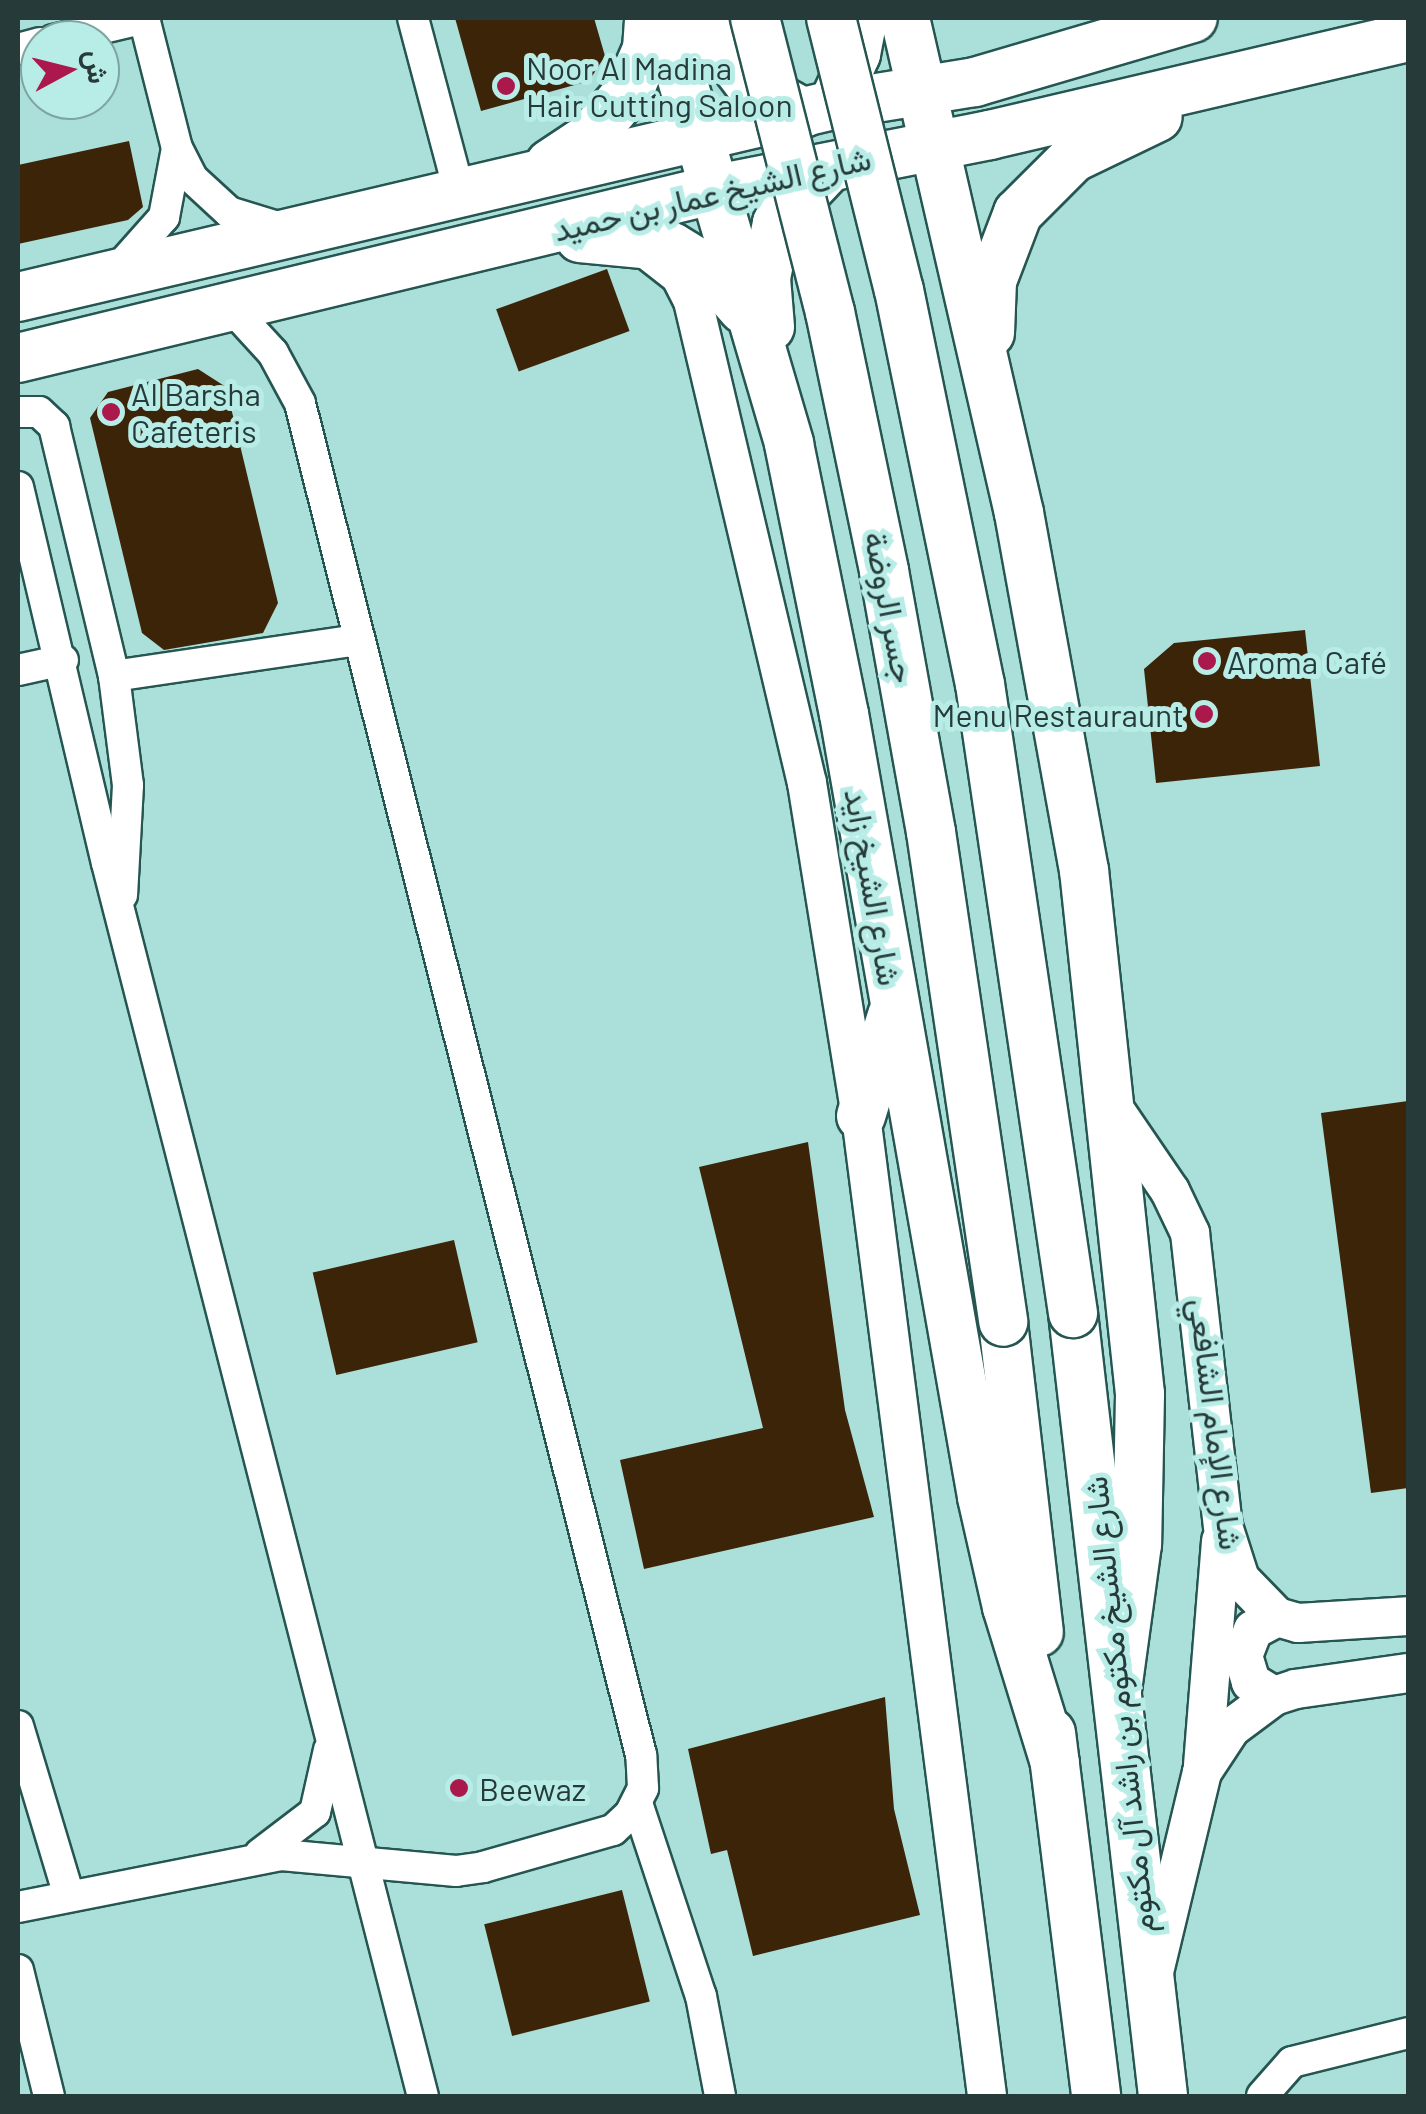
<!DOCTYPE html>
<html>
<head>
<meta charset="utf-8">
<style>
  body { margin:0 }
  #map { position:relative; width:1426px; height:2114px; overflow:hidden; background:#abdfd9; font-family:Barlow,Vazirmatn,sans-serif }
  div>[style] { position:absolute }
  .building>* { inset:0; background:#3b2408; transform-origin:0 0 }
  .roads { filter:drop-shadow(2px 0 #255651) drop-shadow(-2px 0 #255651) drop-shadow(0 2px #255651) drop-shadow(0 -2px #255651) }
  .minor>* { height:30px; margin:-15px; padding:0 15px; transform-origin:15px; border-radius:15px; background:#fff }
  .tertiary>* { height:38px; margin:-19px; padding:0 19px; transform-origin:19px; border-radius:19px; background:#fff }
  .primary>* { height:48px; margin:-24px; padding:0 24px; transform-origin:24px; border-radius:24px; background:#fff }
  .bridges { filter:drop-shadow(2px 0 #255651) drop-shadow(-2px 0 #255651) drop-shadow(0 2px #255651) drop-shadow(0 -2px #255651) }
  .primary-bridge>* { height:48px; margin:-24px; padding:0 24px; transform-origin:24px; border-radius:24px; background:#fff }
  .dots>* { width:28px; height:28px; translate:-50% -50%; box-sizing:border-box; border:5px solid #b8ece6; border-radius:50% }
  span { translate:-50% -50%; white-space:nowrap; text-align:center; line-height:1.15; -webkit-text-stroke:10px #b8ece6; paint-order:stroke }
  .poi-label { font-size:32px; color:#263b39 }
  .left { translate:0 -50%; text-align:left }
  .right { translate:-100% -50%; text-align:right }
  .street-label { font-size:32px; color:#263b39 }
  .frame { position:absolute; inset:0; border:20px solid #263b39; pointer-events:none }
  .north { position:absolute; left:20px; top:20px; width:100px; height:100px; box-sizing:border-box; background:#b8ece6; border:2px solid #7ea5a1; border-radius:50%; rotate:83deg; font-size:28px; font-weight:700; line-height:40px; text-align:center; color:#263b39 }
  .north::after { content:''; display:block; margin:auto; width:35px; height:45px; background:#ab184c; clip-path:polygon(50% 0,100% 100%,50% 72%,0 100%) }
</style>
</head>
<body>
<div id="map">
  <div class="building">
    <i style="clip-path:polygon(455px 18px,594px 18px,605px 56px,589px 81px,481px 111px)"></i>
    <i style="clip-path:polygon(129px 141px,143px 207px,128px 220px,18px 244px,18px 165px)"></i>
    <i style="left:607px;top:269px;width:66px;height:118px;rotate:70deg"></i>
    <i style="clip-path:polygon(198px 369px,226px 387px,278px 603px,263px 633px,164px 650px,142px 633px,90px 418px,108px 392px)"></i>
    <i style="clip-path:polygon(1305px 630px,1320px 766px,1156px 783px,1144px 669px,1174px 643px)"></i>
    <i style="clip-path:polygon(1408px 1101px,1408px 1488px,1371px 1493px,1321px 1113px)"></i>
    <i style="clip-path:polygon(808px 1142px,845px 1410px,874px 1517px,644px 1569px,620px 1460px,763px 1428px,699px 1167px)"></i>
    <i style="left:454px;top:1240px;width:105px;height:145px;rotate:77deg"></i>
    <i style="clip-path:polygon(885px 1697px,894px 1809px,920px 1915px,753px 1956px,727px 1850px,711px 1854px,688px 1749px)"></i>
    <i style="left:622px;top:1890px;width:115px;height:142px;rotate:76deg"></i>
  </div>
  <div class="roads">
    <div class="minor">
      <i style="left:144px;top:18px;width:134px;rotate:75.8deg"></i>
      <i style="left:177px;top:148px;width:34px;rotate:63deg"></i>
      <i style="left:192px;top:178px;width:50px;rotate:42.6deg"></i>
      <i style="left:229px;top:212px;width:58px;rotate:17.2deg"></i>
      <i style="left:413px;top:18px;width:183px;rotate:75.1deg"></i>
      <i style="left:53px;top:40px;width:95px;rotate:-13.4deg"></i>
      <i style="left:18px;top:49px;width:23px;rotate:-15deg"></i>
      <i style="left:117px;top:270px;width:71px;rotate:-48.4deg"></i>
      <i style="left:164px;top:217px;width:70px;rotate:-79.3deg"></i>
      <i style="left:18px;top:412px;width:21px"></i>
      <i style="left:39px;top:412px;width:21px;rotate:43deg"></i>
      <i style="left:54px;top:426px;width:257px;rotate:76.5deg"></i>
      <i style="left:114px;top:676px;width:110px;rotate:82.7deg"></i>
      <i style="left:128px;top:785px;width:110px;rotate:93.1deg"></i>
      <i style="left:18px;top:487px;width:386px;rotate:76.7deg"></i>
      <i style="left:107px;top:863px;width:1273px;rotate:75.63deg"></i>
      <i style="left:18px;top:670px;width:46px;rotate:-12.5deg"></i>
      <i style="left:114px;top:676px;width:246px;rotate:-8.4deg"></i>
      <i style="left:18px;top:1726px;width:177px;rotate:73.3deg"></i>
      <i style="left:637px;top:1803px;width:203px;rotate:71.7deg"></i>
      <i style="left:701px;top:1996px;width:102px;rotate:79.2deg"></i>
      <i style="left:260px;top:1854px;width:69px;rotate:-37.4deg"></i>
      <i style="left:315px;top:1812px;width:64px;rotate:-77.3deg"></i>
      <i style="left:18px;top:1907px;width:268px;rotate:-11.2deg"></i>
      <i style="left:281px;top:1855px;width:176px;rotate:5.2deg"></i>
      <i style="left:456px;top:1871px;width:27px;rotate:-8deg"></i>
      <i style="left:483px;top:1867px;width:135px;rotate:-15.9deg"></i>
      <i style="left:613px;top:1830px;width:23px;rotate:-43deg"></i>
      <i style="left:630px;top:1814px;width:29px;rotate:-63deg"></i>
      <i style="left:643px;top:1788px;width:33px;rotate:-93deg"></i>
      <i style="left:641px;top:1755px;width:1394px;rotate:-104.16deg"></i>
      <i style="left:300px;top:403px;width:57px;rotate:-118.4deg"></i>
      <i style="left:273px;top:353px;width:65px;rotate:-132.5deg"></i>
      <i style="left:18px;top:1970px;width:130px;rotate:76.2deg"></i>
      <i style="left:1262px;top:2096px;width:45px;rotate:-48.6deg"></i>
      <i style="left:1292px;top:2062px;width:120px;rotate:-14deg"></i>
    </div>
    <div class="tertiary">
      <i style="left:649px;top:251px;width:39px;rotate:38deg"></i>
      <i style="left:680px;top:275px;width:29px;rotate:63deg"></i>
      <i style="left:693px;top:301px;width:495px;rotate:76.7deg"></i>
      <i style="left:807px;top:783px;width:337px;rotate:80.8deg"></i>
      <i style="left:861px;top:1116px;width:988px;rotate:82.67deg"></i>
      <i style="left:1112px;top:1106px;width:103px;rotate:55.7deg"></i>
      <i style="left:1170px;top:1191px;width:47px;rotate:64.5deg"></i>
      <i style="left:1190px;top:1233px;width:295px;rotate:83.6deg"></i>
      <i style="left:1223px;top:1526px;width:56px;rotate:72.2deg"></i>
      <i style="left:1240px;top:1579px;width:53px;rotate:45.8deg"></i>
      <i style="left:1277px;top:1617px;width:22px;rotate:16deg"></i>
      <i style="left:1298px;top:1623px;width:110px;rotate:-3.6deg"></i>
      <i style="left:1274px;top:1696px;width:27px;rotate:-149deg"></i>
      <i style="left:1251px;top:1682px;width:27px;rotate:-107deg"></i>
      <i style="left:1243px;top:1656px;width:28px;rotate:-69deg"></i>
      <i style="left:1253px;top:1630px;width:27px;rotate:-28deg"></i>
      <i style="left:1203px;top:1765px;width:225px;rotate:-85.4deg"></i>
      <i style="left:1154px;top:1972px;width:206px;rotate:-76.5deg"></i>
      <i style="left:1202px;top:1772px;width:53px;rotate:-56.6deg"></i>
      <i style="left:1231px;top:1728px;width:54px;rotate:-36.7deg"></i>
      <i style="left:1274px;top:1696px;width:23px;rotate:-18deg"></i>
      <i style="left:1296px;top:1689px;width:113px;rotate:-8.1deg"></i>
    </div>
    <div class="primary">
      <i style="left:664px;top:18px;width:444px;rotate:73.6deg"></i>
      <i style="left:789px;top:444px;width:276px;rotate:78.5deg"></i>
      <i style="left:844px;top:714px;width:795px;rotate:80deg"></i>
      <i style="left:982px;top:1497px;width:113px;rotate:77.2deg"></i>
      <i style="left:1007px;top:1607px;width:163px;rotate:72.9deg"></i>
      <i style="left:699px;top:18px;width:81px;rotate:52.6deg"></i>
      <i style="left:748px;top:82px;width:64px;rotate:29deg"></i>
      <i style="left:905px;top:18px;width:508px;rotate:77.03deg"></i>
      <i style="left:1019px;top:513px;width:363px;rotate:79.7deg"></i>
      <i style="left:1084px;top:870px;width:527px;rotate:83.9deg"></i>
      <i style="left:1140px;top:1394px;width:150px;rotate:91.1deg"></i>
      <i style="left:1137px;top:1544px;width:147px;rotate:97.8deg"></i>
      <i style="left:835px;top:100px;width:51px;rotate:-65.5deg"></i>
      <i style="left:856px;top:54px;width:37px;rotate:-79deg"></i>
      <i style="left:550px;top:164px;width:47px;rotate:-33.7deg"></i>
      <i style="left:589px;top:138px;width:62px;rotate:-49.6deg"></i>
      <i style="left:629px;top:91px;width:46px;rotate:-66.8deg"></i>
      <i style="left:647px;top:49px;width:31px;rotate:-86deg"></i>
      <i style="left:580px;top:238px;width:92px;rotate:5.6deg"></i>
      <i style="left:672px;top:247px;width:42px;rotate:31.4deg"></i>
      <i style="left:708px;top:269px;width:53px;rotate:48.8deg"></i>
      <i style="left:18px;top:297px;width:837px;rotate:-13.26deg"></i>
      <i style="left:833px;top:105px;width:144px;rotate:-9.2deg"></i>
      <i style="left:975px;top:82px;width:227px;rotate:-16.4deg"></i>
      <i style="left:770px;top:327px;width:49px;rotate:-94.7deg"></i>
      <i style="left:766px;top:278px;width:56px;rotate:-78.7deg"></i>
      <i style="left:777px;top:223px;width:71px;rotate:-46.7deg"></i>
      <i style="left:990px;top:333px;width:52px;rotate:-87.8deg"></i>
      <i style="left:992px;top:281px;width:73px;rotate:-69.1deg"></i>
      <i style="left:1018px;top:213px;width:78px;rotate:-45deg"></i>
      <i style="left:1073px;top:158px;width:94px;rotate:-25.8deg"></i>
      <i style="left:18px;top:358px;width:714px;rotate:-13.61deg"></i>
      <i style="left:712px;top:190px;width:283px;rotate:-11.2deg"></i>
      <i style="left:990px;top:135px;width:429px;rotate:-13.2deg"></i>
      <i style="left:861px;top:1116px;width:106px;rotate:-72.9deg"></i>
      <i style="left:1073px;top:1313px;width:788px;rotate:83.44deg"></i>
      <i style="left:1003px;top:1322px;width:312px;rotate:83.4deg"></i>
      <i style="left:1051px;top:1733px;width:366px;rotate:82.9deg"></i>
    </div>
  </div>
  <div class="bridges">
    <div class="primary-bridge">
      <i style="left:755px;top:18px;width:303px;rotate:75.7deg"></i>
      <i style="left:830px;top:312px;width:265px;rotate:78.2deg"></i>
      <i style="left:884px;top:571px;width:265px;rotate:79.8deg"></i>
      <i style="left:931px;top:832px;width:495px;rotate:81.6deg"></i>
      <i style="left:831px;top:18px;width:280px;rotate:76deg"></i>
      <i style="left:899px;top:290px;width:402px;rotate:78.4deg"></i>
      <i style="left:980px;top:684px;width:636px;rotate:81.59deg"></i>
    </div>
  </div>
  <div class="dots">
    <i style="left:506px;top:86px;background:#ab184c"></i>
    <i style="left:111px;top:412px;background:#ab184c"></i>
    <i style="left:1207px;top:661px;background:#ab184c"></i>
    <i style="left:1204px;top:714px;background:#ab184c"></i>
    <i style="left:459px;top:1788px;background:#ab184c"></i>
  </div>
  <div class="poi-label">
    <span class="left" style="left:526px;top:86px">Noor Al Madina<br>Hair Cutting Saloon</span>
    <span class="left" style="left:131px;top:412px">Al Barsha<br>Cafeteris</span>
    <span class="left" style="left:1227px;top:661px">Aroma Café</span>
    <span class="right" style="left:1184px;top:714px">Menu Restauraunt</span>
    <span class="left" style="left:479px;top:1788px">Beewaz</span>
  </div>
  <div class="street-label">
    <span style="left:712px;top:193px;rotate:-13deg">شارع الشيخ عمار بن حميد</span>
    <span style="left:891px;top:607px;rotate:79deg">جسر الروضة</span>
    <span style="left:874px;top:887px;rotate:80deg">شارع الشيخ زايد</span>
    <span style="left:1217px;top:1424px;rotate:83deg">شارع الإمام الشافعي</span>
    <span style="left:1118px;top:1705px;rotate:-96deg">شارع الشيخ مكتوم بن راشد آل مكتوم</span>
  </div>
  <div class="frame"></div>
  <div class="north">ش</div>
</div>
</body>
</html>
